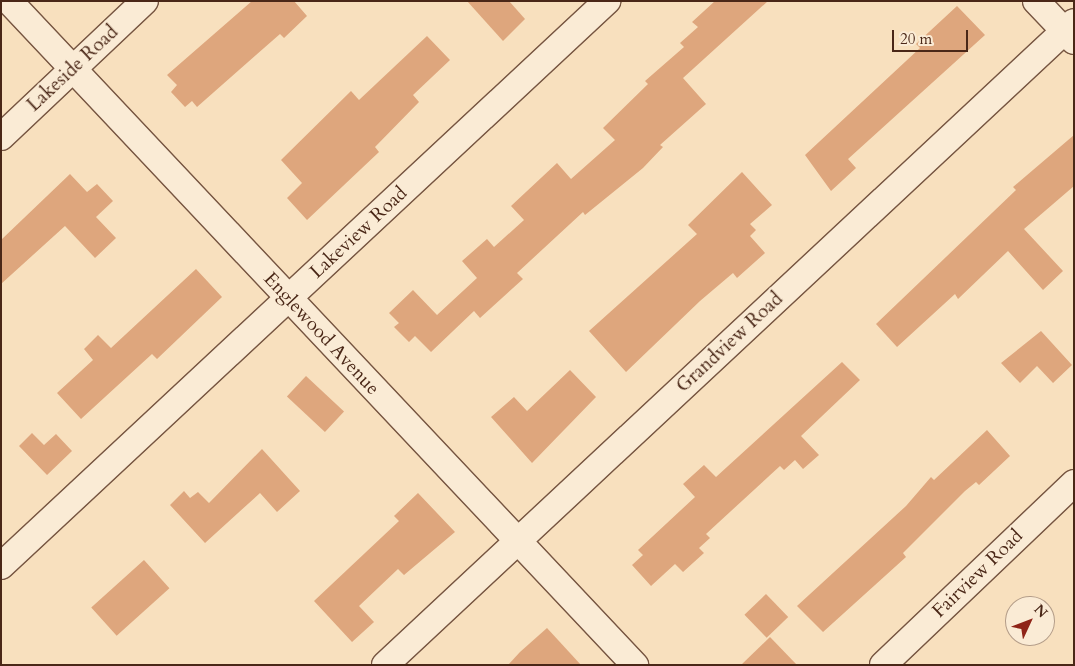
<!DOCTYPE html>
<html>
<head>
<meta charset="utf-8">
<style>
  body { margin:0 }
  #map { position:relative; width:1075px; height:666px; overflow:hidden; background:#f8e0be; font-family:Cardo,serif }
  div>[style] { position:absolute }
  .building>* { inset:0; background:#dea67d; transform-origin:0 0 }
  .roads { filter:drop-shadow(1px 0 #765541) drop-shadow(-1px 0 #765541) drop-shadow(0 1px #765541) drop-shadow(0 -1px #765541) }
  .minor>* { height:26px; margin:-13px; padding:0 13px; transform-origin:13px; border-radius:13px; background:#faebd5 }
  span { translate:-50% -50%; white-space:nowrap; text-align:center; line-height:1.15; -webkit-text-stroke:4px #faebd5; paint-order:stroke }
  .street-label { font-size:19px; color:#4a2717 }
  .frame { position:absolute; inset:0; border:2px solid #4a2717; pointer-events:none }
  .north { position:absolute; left:1005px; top:596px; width:50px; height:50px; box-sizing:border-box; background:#faebd5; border:1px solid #b49d89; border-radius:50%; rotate:47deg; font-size:14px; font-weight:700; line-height:20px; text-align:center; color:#4a2717 }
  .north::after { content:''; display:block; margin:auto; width:18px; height:22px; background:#8f2418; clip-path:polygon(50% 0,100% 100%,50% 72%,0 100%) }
  .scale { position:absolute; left:892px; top:30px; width:76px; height:22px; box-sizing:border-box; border:2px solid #4a2717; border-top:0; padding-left:6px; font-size:15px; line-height:18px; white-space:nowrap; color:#4a2717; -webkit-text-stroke:4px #faebd5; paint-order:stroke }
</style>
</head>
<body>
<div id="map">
  <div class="building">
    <i style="clip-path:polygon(252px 1px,294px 1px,307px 16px,284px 38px,280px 34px,197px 107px,192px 101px,185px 107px,171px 92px,177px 85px,167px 75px)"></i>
    <i style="clip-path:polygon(467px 1px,509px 1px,525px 19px,503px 41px)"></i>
    <i style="clip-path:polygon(715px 1px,768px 1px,683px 78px,706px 104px,660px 145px,663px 147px,643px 168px,585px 215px,583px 212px,517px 273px,523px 279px,480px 318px,474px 311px,431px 352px,415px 336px,409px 342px,394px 327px,399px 323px,389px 313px,413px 290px,437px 315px,477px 278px,462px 261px,487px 239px,494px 247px,524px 220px,511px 206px,557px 163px,571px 179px,615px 140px,603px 128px,648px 84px,645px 81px,684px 47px,680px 43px,698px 27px,692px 22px)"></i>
    <i style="clip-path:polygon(957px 6px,985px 35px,848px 159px,856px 168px,831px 191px,805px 155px,920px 48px,916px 44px)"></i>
    <i style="clip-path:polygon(427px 36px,450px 60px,413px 95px,419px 102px,375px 147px,379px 152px,307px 220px,287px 198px,302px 183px,281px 160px,351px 91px,359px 100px)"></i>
    <i style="clip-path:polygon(1074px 135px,1074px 186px,1024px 229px,1063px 271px,1043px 290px,1008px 251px,958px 299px,955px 294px,897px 347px,876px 324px,1016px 190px,1013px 187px)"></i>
    <i style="clip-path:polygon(742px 172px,772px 205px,750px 224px,756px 230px,750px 236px,765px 253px,737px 278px,733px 273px,700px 301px,626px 372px,589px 331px,697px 234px,688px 225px)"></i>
    <i style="clip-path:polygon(70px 174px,87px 192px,97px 184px,113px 201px,96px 217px,116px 238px,95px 258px,65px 226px,1px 284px,1px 240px)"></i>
    <i style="clip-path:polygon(196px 269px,222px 297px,157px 359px,152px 354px,81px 419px,57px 393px,93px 360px,84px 349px,98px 335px,111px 348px)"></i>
    <i style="clip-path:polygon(1041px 331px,1072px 365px,1053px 383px,1037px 366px,1020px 383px,1001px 363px)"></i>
    <i style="clip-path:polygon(842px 362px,860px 380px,801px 436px,819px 455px,803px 469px,795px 460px,784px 470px,780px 466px,706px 534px,710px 538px,699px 548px,704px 553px,683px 572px,675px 564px,651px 586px,632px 565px,643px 555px,638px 550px,695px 497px,683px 484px,704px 465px,716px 477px)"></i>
    <i style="clip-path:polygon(570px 370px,596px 397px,532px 463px,491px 417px,514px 397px,527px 411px)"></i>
    <i style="left:306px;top:376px;width:52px;height:28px;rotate:43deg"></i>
    <i style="clip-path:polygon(987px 430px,1010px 456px,979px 485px,976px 482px,965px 491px,903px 553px,906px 557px,823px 632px,797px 606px,906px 506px,931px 477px,934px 480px)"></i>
    <i style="clip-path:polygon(32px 433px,44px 445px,56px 434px,72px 451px,47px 475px,19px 446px)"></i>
    <i style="clip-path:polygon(262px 449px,300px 491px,277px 512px,260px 493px,205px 543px,170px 505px,184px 491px,190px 498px,198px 492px,209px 503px)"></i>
    <i style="clip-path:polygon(418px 493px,455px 532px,404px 575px,398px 569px,359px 606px,374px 622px,352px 642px,314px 601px,399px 521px,394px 516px)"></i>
    <i style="left:144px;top:560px;width:38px;height:71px;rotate:48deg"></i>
    <i style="left:766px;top:594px;width:32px;height:30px;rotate:46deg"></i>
    <i style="clip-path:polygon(547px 628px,581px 665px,508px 665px,520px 652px)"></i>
    <i style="clip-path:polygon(770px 637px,797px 665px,741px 665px)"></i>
  </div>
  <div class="roads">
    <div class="minor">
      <i style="left:9px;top:1px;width:913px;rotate:46.69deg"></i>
      <i style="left:1036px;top:1px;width:55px;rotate:46.5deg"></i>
      <i style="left:1px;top:137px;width:198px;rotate:-43.4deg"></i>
      <i style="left:1px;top:566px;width:829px;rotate:-42.99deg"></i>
      <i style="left:385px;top:665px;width:942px;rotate:-43.02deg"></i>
      <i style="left:883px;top:665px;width:264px;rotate:-43.6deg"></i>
    </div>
  </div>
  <div class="street-label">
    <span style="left:73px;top:69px;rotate:-43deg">Lakeside Road</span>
    <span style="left:359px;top:233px;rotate:-43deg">Lakeview Road</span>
    <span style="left:321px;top:334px;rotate:47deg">Englewood Avenue</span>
    <span style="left:730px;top:343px;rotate:-43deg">Grandview Road</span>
    <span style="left:978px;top:574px;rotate:-44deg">Fairview Road</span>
  </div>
  <div class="frame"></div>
  <div class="north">N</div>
  <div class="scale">20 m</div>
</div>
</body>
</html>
